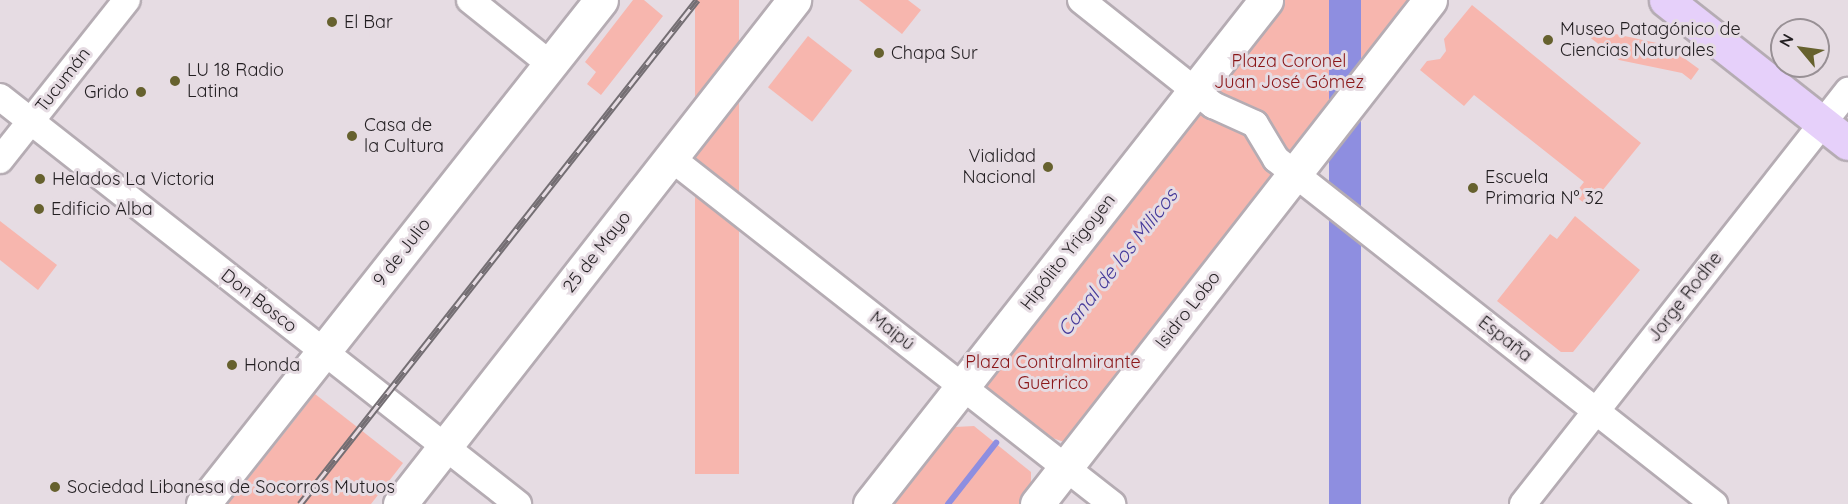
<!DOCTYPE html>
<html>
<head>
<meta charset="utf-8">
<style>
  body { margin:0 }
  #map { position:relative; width:1848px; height:504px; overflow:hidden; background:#e6dce3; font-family:Quicksand,sans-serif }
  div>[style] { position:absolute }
  .green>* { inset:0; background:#f7b6ae; transform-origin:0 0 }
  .water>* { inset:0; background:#8e8ee0; transform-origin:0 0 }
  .stream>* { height:6px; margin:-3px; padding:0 3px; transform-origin:3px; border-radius:3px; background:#8e8ee0 }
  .roads { filter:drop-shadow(2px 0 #b5acb3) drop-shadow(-2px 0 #b5acb3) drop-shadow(0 2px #b5acb3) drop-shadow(0 -2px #b5acb3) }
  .street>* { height:26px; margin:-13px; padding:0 13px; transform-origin:13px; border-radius:13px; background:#fff }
  .secondary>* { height:33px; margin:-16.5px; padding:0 16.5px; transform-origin:16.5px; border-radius:16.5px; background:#fff }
  .primary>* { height:33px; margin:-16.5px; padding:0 16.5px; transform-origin:16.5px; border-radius:16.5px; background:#e6d0fa }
  .rail>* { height:7px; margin-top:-3.5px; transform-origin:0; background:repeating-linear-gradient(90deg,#e6dce3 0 14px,#746e73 0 28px); box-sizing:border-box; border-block:2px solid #746e73 }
  .dots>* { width:16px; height:16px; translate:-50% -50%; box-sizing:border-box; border:3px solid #e6dce3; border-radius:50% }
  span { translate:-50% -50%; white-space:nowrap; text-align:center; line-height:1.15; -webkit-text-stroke:6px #e6dce3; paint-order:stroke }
  .poi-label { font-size:18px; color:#221e21 }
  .left { translate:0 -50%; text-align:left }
  .right { translate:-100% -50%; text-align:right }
  .park-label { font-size:18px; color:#8a1618 }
  .street-label { font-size:18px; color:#221e21 }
  .water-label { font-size:20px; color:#453a9a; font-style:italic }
  .north { position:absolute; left:1770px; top:18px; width:60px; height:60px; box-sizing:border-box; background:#e6dce3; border:2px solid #989095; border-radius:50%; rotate:299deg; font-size:16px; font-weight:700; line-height:24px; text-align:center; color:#221e21 }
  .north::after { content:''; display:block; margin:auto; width:21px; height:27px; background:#66612e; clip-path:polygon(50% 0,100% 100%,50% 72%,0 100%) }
</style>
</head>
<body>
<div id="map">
  <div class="green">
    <i style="clip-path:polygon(633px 0,644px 0,663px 16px,601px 95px,587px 84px,596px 72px,585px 62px)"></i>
    <i style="left:695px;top:0;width:44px;height:474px"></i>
    <i style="clip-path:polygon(859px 0,908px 0,921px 10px,902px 34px)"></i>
    <i style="clip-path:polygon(1275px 0,1417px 0,1064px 442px,1035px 432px,981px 389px)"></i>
    <i style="clip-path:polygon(1472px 5px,1641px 143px,1589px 207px,1574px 195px,1584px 182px,1474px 95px,1464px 106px,1420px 70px,1427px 61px,1440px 59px,1446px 51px,1444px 39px)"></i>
    <i style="clip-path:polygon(1574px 25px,1666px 45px,1699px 69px,1691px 80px,1682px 73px,1619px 60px)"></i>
    <i style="left:808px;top:36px;width:56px;height:65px;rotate:38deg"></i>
    <i style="clip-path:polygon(1575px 216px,1640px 270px,1573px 352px,1561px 352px,1497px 301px,1550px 234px,1557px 239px)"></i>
    <i style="clip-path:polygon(0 221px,57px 265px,38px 290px,0 260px)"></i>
    <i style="clip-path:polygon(315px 394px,403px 463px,371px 504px,228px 504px)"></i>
    <i style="clip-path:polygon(974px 426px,1031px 472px,1031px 494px,1023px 504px,891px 504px,955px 427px)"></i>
  </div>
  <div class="water">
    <i style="left:1329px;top:0;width:32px;height:508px"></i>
  </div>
  <div class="stream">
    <i style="left:948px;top:504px;width:78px;rotate:-51.8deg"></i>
  </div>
  <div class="roads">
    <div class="street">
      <i style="left:470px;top:0;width:102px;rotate:38.7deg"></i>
      <i style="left:1081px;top:0;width:169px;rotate:38.5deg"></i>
      <i style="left:1213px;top:105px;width:46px;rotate:24.3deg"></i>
      <i style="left:1255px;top:124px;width:41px;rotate:59deg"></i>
      <i style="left:1276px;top:159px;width:558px;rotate:38.23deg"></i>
      <i style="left:0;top:97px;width:659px;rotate:38.16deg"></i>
      <i style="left:671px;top:158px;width:561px;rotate:38.12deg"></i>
      <i style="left:0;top:160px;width:204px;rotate:-51.6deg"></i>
      <i style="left:1523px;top:504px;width:526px;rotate:-51.8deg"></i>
    </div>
    <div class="secondary">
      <i style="left:203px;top:504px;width:642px;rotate:-51.7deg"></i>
      <i style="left:400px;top:504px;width:640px;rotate:-51.98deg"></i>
      <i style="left:870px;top:504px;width:641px;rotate:-51.84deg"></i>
      <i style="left:1037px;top:504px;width:639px;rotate:-52.05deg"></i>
    </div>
    <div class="primary">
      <i style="left:1666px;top:0;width:231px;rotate:38.2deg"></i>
    </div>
  </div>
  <div class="rail">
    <i style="left:300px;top:504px;width:642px;rotate:-51.77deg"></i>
  </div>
  <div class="dots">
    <i style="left:332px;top:22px;background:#66612e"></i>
    <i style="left:1548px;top:40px;background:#66612e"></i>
    <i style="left:879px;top:53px;background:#66612e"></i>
    <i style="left:175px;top:81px;background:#66612e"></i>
    <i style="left:141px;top:92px;background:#66612e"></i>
    <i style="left:352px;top:136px;background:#66612e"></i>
    <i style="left:1048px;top:167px;background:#66612e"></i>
    <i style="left:40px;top:179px;background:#66612e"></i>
    <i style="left:1473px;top:188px;background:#66612e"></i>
    <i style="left:39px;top:209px;background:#66612e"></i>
    <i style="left:232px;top:365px;background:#66612e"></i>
    <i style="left:55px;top:487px;background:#66612e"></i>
  </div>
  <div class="poi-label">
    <span class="left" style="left:344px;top:22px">El Bar</span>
    <span class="left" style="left:1560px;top:40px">Museo Patagónico de<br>Ciencias Naturales</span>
    <span class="left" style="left:891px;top:53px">Chapa Sur</span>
    <span class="left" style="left:187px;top:81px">LU 18 Radio<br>Latina</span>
    <span class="right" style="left:129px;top:92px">Grido</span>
    <span class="left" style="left:364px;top:136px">Casa de<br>la Cultura</span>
    <span class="right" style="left:1036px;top:167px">Vialidad<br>Nacional</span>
    <span class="left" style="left:1485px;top:188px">Escuela<br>Primaria N° 32</span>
    <span class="left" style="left:52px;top:179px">Helados La Victoria</span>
    <span class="left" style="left:51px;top:209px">Edificio Alba</span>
    <span class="left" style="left:244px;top:365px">Honda</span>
    <span class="left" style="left:67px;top:487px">Sociedad Libanesa de Socorros Mutuos</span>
  </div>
  <div class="park-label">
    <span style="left:1289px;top:72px">Plaza Coronel<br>Juan José Gómez</span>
    <span style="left:1053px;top:373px">Plaza Contralmirante<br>Guerrico</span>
  </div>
  <div class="street-label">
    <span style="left:63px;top:80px;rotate:-52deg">Tucumán</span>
    <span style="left:402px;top:252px;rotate:-52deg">9 de Julio</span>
    <span style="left:597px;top:252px;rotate:-52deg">25 de Mayo</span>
    <span style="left:1068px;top:252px;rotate:-52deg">Hipólito Yrigoyen</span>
    <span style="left:1685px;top:297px;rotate:-52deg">Jorge Rodhe</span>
    <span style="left:259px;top:301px;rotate:38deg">Don Bosco</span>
    <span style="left:1188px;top:310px;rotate:-52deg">Isidro Lobo</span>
    <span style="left:892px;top:331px;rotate:38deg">Maipú</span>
    <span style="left:1505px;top:339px;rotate:38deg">España</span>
  </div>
  <div class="water-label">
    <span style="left:1117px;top:262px;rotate:-52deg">Canal de los Milicos</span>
  </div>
  <div class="north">N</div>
</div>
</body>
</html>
